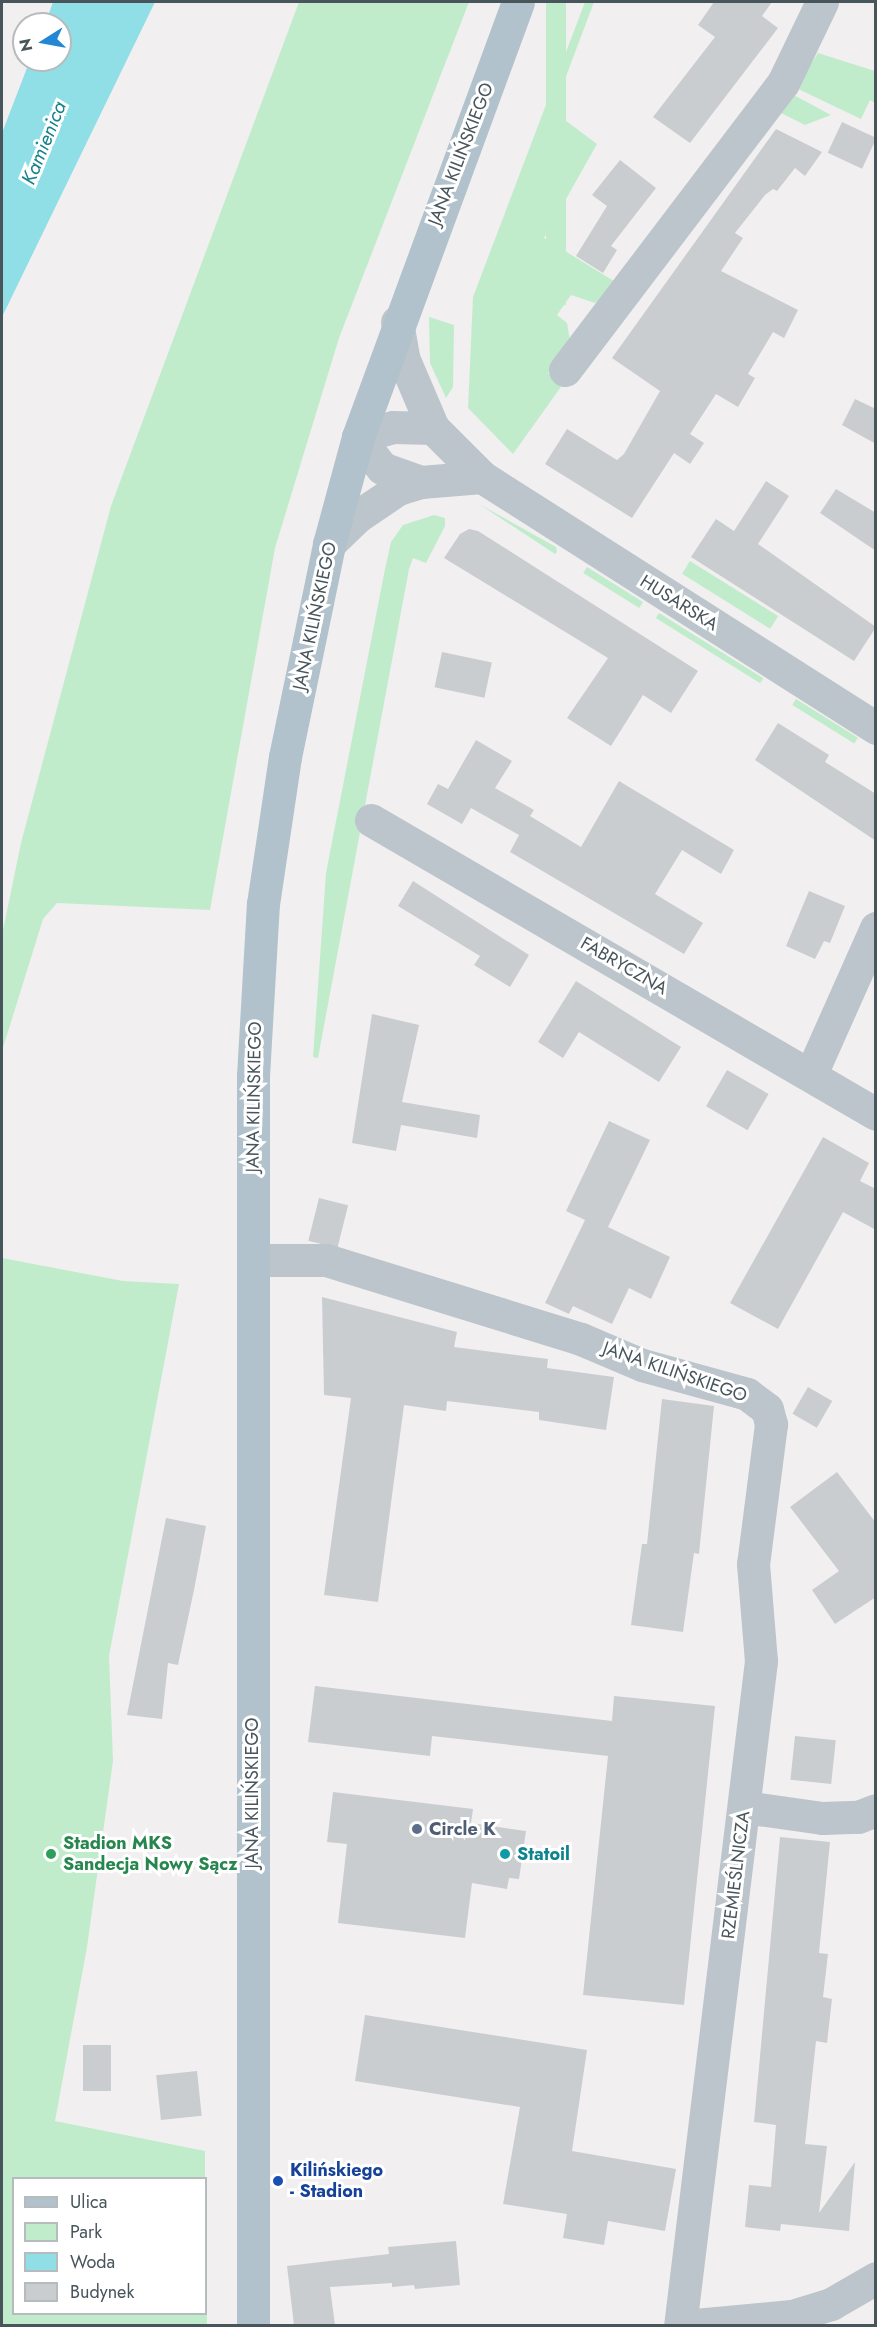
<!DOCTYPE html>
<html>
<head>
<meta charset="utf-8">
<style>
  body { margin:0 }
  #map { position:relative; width:877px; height:2327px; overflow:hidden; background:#f2eff0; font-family:Jost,sans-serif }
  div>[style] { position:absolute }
  .green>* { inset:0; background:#c0eccc; transform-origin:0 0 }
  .water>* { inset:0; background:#90dfe7 }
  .building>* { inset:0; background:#c9cdd0; transform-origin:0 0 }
  .minor>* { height:33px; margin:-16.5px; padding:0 16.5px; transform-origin:16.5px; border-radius:16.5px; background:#bcc5cb }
  .major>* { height:33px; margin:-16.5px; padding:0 16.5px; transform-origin:16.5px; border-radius:16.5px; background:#b1c2cc }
  .dots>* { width:16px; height:16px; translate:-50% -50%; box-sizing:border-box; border:3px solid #fff; border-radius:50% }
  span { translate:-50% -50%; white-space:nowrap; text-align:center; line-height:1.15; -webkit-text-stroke:6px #fff; paint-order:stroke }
  .street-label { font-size:18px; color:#48555b }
  .service-label { font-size:18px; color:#4e5e75; font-weight:700 }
  .left { translate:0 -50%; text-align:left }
  .leisure-label { font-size:18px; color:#27864d; font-weight:700 }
  .culture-label { font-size:18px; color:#0d838f; font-weight:700 }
  .transit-label { font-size:18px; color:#164399; font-weight:700 }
  .water-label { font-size:20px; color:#14818c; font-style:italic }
  .frame { position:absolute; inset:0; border:3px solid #48555b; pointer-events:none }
  .legend { position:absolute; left:12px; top:2177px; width:195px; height:138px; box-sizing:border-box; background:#fff; border:2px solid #b6bbbd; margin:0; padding:8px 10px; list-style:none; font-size:18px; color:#48555b }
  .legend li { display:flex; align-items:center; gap:12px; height:30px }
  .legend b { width:30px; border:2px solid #b6bbbd }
  .north { position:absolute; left:12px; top:12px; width:60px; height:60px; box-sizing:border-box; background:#fff; border:2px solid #b6bbbd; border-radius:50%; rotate:259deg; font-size:16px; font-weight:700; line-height:24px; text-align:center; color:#48555b }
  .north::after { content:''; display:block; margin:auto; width:21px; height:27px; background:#2487d6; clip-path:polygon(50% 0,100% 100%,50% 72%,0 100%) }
</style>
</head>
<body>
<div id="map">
  <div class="green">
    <i style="clip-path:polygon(299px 2px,469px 2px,339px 338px,275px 548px,210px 910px,57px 903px,43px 919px,2px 1051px,2px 935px,21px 843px,111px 506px)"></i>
    <i style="left:546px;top:2px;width:20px;height:303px"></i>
    <i style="clip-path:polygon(585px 2px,594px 2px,553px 111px,597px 144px,544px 238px,617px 283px,595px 303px,571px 295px,557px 315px,567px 323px,570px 341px,548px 373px,563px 384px,513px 454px,468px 408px,473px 297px)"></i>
    <i style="clip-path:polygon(818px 53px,875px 71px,875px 103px,870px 100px,861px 119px,796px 88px)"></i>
    <i style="clip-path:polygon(792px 94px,831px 115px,805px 125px,781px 113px)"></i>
    <i style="clip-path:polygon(429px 317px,454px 325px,453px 387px,446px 398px,430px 363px)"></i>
    <i style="clip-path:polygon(479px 504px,556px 547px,557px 552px,555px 554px)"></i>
    <i style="clip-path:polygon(434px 515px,445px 518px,445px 526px,426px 563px,413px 558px,409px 569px,318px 1058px,313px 1057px,326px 873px,385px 569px,391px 542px,403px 525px)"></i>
    <i style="left:690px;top:561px;width:104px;height:15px;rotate:32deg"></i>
    <i style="left:587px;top:567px;width:66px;height:7px;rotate:32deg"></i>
    <i style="left:659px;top:613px;width:123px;height:6px;rotate:32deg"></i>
    <i style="left:796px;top:699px;width:73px;height:7px;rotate:32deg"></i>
    <i style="clip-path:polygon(2px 1258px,123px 1281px,179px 1284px,109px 1656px,113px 1761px,87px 1947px,55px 2121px,205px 2151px,205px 2178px,14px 2178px,14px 2314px,206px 2314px,206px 2219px,207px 2325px,2px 2325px)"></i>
  </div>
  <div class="water">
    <i style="clip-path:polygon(53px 2px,155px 2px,2px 317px,2px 133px,30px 60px,60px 60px,60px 24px,45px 24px)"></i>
  </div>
  <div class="building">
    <i style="clip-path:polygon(714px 2px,772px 2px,762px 16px,778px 28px,690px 143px,653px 117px,715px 37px,698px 25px)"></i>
    <i style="left:842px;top:122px;width:38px;height:34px;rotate:25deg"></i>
    <i style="clip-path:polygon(776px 129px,822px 152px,805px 176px,795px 168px,777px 191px,773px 189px,765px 195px,735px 233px,743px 238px,721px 271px,798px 310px,784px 338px,773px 332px,748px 374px,755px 378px,738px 407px,716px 394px,690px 434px,704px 443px,690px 464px,674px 453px,632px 518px,545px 464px,567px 429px,617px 460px,624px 454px,660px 391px,612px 358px)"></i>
    <i style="clip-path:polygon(620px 160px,656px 188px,611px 246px,617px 250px,603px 273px,576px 256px,607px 206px,592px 195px)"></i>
    <i style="clip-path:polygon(855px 399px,876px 409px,876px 444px,842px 425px)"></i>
    <i style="clip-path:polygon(766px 481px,789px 496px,758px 544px,876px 627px,854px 661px,691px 557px,716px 519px,734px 531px)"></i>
    <i style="clip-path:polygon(836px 489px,876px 513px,876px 551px,820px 513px)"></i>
    <i style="clip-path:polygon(469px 529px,478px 531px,698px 671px,671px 713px,643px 695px,611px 746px,567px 718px,608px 658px,444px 558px,460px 534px)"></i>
    <i style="left:442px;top:652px;width:51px;height:36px;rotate:12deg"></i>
    <i style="clip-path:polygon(778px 723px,829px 755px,825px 762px,876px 794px,876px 841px,755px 760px)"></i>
    <i style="clip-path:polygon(476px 740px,512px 761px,495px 788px,534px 810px,530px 816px,581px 847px,619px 781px,734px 850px,721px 874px,682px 850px,655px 894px,703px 923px,684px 954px,510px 852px,519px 835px,471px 808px,462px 824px,427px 804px,438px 784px,448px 789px)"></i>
    <i style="clip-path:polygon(413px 881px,529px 955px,510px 987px,474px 965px,480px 956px,398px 906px)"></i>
    <i style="clip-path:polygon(809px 891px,845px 906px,830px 943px,824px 941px,815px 959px,786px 946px)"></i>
    <i style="clip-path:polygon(576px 981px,681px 1047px,659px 1082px,579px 1032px,563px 1058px,538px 1042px)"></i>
    <i style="clip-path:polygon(372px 1014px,419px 1025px,402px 1102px,480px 1115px,477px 1138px,401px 1125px,396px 1151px,352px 1143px)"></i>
    <i style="left:727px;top:1070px;width:48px;height:42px;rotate:30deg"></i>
    <i style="clip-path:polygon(609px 1121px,650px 1140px,608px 1227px,670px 1257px,651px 1299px,629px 1288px,612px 1324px,573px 1306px,569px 1314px,545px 1303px,585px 1220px,566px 1211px)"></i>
    <i style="clip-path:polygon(823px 1137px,869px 1163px,860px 1181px,876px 1189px,876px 1230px,843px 1212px,778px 1329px,730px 1303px)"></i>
    <i style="left:319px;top:1198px;width:30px;height:44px;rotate:14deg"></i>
    <i style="clip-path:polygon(322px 1297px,457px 1332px,454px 1347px,548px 1359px,547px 1368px,614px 1377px,606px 1430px,539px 1420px,539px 1412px,447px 1401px,446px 1411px,404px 1405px,378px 1602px,324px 1595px,351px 1398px,324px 1395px)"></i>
    <i style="left:808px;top:1387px;width:28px;height:31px;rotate:30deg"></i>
    <i style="clip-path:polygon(662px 1399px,714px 1406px,699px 1554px,694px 1553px,683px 1632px,631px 1625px,642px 1544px,647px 1544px)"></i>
    <i style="clip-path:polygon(837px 1472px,876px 1523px,876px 1597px,835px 1624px,812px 1590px,839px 1571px,790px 1507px)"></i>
    <i style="clip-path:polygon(166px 1518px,206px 1526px,194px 1590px,178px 1665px,168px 1663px,162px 1719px,127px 1715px)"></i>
    <i style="clip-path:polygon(315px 1686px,612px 1721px,614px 1696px,715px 1706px,684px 2005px,583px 1995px,608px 1756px,432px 1736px,430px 1756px,308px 1742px)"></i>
    <i style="left:795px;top:1736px;width:41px;height:44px;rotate:6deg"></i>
    <i style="clip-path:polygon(333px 1792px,473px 1809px,471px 1823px,526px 1831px,519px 1879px,509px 1878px,507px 1889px,472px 1883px,465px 1938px,338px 1923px,347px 1844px,327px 1842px)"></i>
    <i style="clip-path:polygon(780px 1837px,830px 1842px,819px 1953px,828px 1954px,823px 1997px,832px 1999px,827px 2043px,816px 2041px,805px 2144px,827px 2146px,819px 2213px,855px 2162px,849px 2231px,781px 2224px,780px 2231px,745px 2227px,749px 2185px,771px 2187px,776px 2125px,754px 2122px)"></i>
    <i style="clip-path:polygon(365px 2015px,587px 2050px,572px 2151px,676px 2169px,665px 2231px,608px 2221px,604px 2245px,563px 2238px,567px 2214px,503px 2204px,520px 2107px,355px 2081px)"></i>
    <i style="left:83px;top:2045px;width:28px;height:46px"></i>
    <i style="left:197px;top:2071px;width:45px;height:41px;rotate:84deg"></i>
    <i style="clip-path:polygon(456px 2241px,460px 2285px,415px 2289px,414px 2285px,392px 2287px,392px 2283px,330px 2287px,335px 2325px,294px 2325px,287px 2266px,389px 2254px,388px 2247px)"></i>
  </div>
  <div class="minor">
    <i style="left:397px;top:322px;width:39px;rotate:80deg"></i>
    <i style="left:404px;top:360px;width:74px;rotate:66.9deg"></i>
    <i style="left:433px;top:428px;width:69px;rotate:45deg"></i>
    <i style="left:482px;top:477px;width:467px;rotate:32.5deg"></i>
    <i style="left:565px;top:370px;width:360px;rotate:-52.8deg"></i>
    <i style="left:783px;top:83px;width:90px;rotate:-64.3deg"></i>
    <i style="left:421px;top:482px;width:41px;rotate:-160.3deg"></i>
    <i style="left:382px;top:468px;width:39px;rotate:-128deg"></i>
    <i style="left:358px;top:437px;width:36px;rotate:-16deg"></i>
    <i style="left:393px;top:427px;width:40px;rotate:1.4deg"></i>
    <i style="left:329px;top:544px;width:40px;rotate:-44deg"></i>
    <i style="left:358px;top:516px;width:48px;rotate:-34deg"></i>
    <i style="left:398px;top:489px;width:24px;rotate:-17deg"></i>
    <i style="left:421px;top:482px;width:61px;rotate:-4.7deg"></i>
    <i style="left:371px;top:820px;width:584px;rotate:30.21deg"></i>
    <i style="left:811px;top:1074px;width:160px;rotate:-66deg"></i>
    <i style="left:253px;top:1260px;width:73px"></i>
    <i style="left:326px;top:1260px;width:267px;rotate:17.2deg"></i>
    <i style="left:581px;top:1339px;width:66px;rotate:23.1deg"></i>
    <i style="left:642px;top:1365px;width:109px;rotate:15.4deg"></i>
    <i style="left:747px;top:1394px;width:25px;rotate:37deg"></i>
    <i style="left:767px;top:1409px;width:16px;rotate:75deg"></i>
    <i style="left:771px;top:1424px;width:141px;rotate:97.3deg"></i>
    <i style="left:753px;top:1564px;width:97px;rotate:85.3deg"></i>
    <i style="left:761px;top:1661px;width:670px;rotate:96.94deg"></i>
    <i style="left:744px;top:1807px;width:79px;rotate:8deg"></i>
    <i style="left:822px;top:1818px;width:36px;rotate:-2deg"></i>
    <i style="left:858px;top:1817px;width:19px;rotate:-21deg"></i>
    <i style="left:684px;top:2326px;width:108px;rotate:-5.3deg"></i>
    <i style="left:792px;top:2316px;width:41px;rotate:-17.1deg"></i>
    <i style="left:831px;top:2304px;width:52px;rotate:-30deg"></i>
  </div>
  <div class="major">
    <i style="left:253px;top:2326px;width:1250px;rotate:-90deg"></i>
    <i style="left:253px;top:1076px;width:172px;rotate:-86.7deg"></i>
    <i style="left:263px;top:904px;width:149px;rotate:-81.5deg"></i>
    <i style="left:285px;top:757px;width:217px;rotate:-78.3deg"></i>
    <i style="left:329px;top:544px;width:111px;rotate:-74.8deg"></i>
    <i style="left:358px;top:437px;width:463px;rotate:-69.8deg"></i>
  </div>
  <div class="dots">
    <i style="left:417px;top:1829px;background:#5c6f8a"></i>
    <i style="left:51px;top:1854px;background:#2e9e5b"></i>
    <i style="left:505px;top:1854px;background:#0f9aa8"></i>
    <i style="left:278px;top:2181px;background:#1a4fb4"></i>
  </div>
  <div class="street-label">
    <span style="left:461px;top:154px;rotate:-69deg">JANA KILIŃSKIEGO</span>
    <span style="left:679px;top:603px;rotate:32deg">HUSARSKA</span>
    <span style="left:315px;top:616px;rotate:-78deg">JANA KILIŃSKIEGO</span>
    <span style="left:624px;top:966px;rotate:30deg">FABRYCZNA</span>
    <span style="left:254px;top:1097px;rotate:-89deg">JANA KILIŃSKIEGO</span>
    <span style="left:675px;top:1372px;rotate:19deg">JANA KILIŃSKIEGO</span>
    <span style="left:252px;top:1793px;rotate:-90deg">JANA KILIŃSKIEGO</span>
    <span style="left:736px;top:1875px;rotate:-83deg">RZEMIEŚLNICZA</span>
  </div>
  <div class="service-label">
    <span class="left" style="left:429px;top:1829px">Circle K</span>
  </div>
  <div class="leisure-label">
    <span class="left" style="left:63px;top:1854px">Stadion MKS<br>Sandecja Nowy Sącz</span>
  </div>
  <div class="culture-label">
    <span class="left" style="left:517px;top:1854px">Statoil</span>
  </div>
  <div class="transit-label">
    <span class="left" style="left:290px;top:2181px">Kilińskiego<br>- Stadion</span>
  </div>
  <div class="water-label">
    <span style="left:44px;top:143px;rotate:-68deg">Kamienica</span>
  </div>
  <div class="frame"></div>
  <ul class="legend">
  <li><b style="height:8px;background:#b1c2cc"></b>Ulica</li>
  <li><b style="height:16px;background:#c0eccc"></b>Park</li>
  <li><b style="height:16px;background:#90dfe7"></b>Woda</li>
  <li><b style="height:16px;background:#c9cdd0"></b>Budynek</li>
  </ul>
  <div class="north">N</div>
</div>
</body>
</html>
